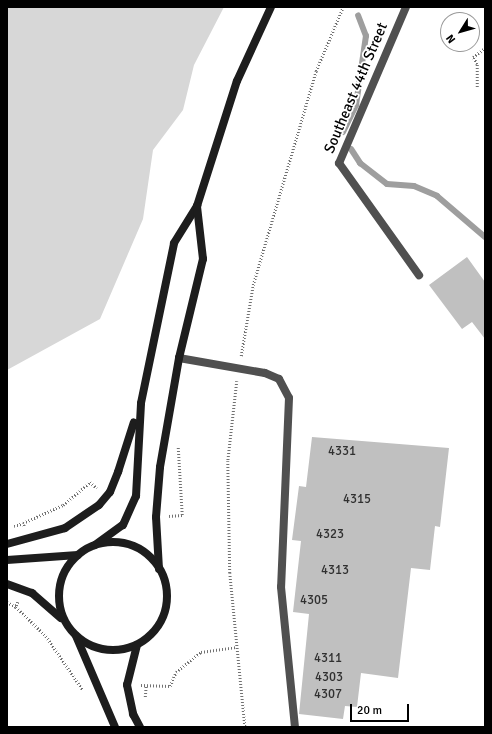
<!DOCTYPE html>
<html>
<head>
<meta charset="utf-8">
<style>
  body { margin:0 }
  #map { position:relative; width:492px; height:734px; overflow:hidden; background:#fff; font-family:Signika,sans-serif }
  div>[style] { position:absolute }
  .green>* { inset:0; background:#d7d7d7 }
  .stream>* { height:6px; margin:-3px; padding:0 3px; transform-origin:3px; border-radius:3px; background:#9e9e9e }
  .building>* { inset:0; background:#c0c0c0 }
  .path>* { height:2.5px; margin-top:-1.25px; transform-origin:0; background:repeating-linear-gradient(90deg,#727272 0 1px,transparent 0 3px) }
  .lane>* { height:8px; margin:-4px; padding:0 4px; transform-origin:4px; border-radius:4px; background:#505050 }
  .secondary>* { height:8px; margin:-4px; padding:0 4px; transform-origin:4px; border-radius:4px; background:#1d1d1d }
  .secondary>.ring { margin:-4px; padding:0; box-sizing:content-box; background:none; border:8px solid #1d1d1d; border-radius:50% }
  span { translate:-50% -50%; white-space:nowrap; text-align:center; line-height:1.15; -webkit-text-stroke:3.5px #fff; paint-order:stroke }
  .number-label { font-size:13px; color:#303030 }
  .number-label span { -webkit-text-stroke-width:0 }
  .street-label { font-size:15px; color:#000 }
  .frame { position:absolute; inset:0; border:8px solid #000; pointer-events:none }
  .north { position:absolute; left:440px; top:12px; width:40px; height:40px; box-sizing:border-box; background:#fff; border:1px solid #999; border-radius:50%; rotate:233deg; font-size:11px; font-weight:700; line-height:16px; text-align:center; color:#000 }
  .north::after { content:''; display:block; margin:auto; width:14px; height:18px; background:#000; clip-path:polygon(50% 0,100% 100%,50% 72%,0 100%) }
  .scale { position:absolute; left:350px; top:704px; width:59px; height:18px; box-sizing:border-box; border:2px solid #000; border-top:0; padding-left:5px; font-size:12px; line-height:14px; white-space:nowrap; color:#000; -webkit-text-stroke:3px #fff; paint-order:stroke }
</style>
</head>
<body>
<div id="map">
  <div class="green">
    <i style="clip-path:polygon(7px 7px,224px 7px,194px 65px,183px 110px,153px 150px,143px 219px,100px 319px,7px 370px)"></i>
  </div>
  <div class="stream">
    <i style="left:343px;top:132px;width:30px;rotate:-64deg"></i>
    <i style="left:356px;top:105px;width:70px;rotate:-81.8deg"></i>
    <i style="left:366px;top:36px;width:22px;rotate:-111deg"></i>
    <i style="left:351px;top:149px;width:17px;rotate:57deg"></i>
    <i style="left:360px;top:163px;width:34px;rotate:38deg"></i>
    <i style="left:387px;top:184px;width:27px;rotate:4deg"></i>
    <i style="left:414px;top:186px;width:25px;rotate:23deg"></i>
    <i style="left:437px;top:196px;width:63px;rotate:40.5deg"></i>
  </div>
  <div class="building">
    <i style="clip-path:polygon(467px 257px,485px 282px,485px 339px,472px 322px,462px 329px,429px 285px)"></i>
    <i style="clip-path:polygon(312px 437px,449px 448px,440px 527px,435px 526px,430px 570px,411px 568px,398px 678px,361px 673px,357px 707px,345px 706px,343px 719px,299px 714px,309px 614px,293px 612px,301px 541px,292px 540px,299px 486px,306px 487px)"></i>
  </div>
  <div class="path">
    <i style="left:477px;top:87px;width:23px;rotate:-90deg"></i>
    <i style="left:477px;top:64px;width:8px;rotate:-120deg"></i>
    <i style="left:473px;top:57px;width:15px;rotate:-37deg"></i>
    <i style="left:241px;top:356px;width:72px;rotate:-80.4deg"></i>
    <i style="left:253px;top:285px;width:223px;rotate:-73.6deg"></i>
    <i style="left:316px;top:71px;width:69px;rotate:-67.1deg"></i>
    <i style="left:237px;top:381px;width:81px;rotate:96.4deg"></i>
    <i style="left:228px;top:461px;width:112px;rotate:89deg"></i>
    <i style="left:230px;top:573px;width:155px;rotate:84.4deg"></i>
    <i style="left:169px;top:516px;width:13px;rotate:-4deg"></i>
    <i style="left:182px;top:515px;width:68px;rotate:-93.4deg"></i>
    <i style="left:14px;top:526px;width:9px;rotate:-18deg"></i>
    <i style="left:24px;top:526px;width:3px;rotate:-108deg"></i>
    <i style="left:23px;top:523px;width:44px;rotate:-24.2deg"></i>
    <i style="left:63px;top:505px;width:35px;rotate:-40deg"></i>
    <i style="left:90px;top:482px;width:9px;rotate:41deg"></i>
    <i style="left:7px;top:602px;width:10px;rotate:29deg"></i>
    <i style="left:18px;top:602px;width:5px;rotate:112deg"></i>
    <i style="left:16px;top:607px;width:42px;rotate:44deg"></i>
    <i style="left:46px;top:636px;width:65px;rotate:55.6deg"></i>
    <i style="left:141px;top:685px;width:29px;rotate:2deg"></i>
    <i style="left:170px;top:686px;width:15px;rotate:-67deg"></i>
    <i style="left:176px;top:672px;width:32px;rotate:-39deg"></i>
    <i style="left:201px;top:652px;width:35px;rotate:-8deg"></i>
    <i style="left:145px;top:697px;width:12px;rotate:-85deg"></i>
  </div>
  <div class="lane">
    <i style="left:406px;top:7px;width:170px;rotate:113.2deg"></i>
    <i style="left:339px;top:163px;width:138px;rotate:54.5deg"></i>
    <i style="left:179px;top:358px;width:87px;rotate:9.9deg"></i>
    <i style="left:265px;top:373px;width:15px;rotate:23deg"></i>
    <i style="left:279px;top:379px;width:21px;rotate:62deg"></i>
    <i style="left:289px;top:398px;width:189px;rotate:92.4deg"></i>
    <i style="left:281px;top:587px;width:141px;rotate:84.3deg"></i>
  </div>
  <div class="secondary">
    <i class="ring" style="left:59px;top:542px;width:100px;height:100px"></i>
    <i style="left:7px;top:544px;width:60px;rotate:-15.4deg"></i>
    <i style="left:65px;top:528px;width:41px;rotate:-34.1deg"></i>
    <i style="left:99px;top:505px;width:17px;rotate:-50deg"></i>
    <i style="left:110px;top:492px;width:22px;rotate:-68deg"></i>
    <i style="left:118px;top:472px;width:52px;rotate:-72.3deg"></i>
    <i style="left:95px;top:545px;width:34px;rotate:-36deg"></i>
    <i style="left:123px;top:525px;width:32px;rotate:-66deg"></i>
    <i style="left:136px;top:496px;width:93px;rotate:-86.9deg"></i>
    <i style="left:141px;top:403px;width:163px;rotate:-78.3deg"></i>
    <i style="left:174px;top:243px;width:44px;rotate:-58.1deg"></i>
    <i style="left:197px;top:206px;width:131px;rotate:-72.3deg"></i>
    <i style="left:237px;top:81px;width:81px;rotate:-65.3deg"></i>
    <i style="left:7px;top:560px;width:71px;rotate:-4deg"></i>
    <i style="left:159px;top:569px;width:52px;rotate:-93.3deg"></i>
    <i style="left:156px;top:517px;width:50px;rotate:-85.4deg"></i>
    <i style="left:160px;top:467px;width:111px;rotate:-80.1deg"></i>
    <i style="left:179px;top:358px;width:102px;rotate:-76.4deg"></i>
    <i style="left:203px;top:259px;width:53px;rotate:-96.5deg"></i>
    <i style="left:7px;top:584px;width:27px;rotate:20deg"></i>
    <i style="left:32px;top:593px;width:38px;rotate:41deg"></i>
    <i style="left:76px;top:636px;width:99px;rotate:66.8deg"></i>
    <i style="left:137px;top:645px;width:41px;rotate:104deg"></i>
    <i style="left:127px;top:685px;width:30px;rotate:78deg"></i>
    <i style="left:133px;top:714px;width:15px;rotate:62deg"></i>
  </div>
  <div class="number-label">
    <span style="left:342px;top:451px">4331</span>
    <span style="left:357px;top:499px">4315</span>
    <span style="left:330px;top:534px">4323</span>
    <span style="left:335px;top:570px">4313</span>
    <span style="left:314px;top:600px">4305</span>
    <span style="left:328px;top:658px">4311</span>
    <span style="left:329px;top:677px">4303</span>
    <span style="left:328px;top:694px">4307</span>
  </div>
  <div class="street-label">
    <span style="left:356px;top:88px;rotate:-67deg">Southeast 44th Street</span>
  </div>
  <div class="frame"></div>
  <div class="north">N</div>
  <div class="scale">20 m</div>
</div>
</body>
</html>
